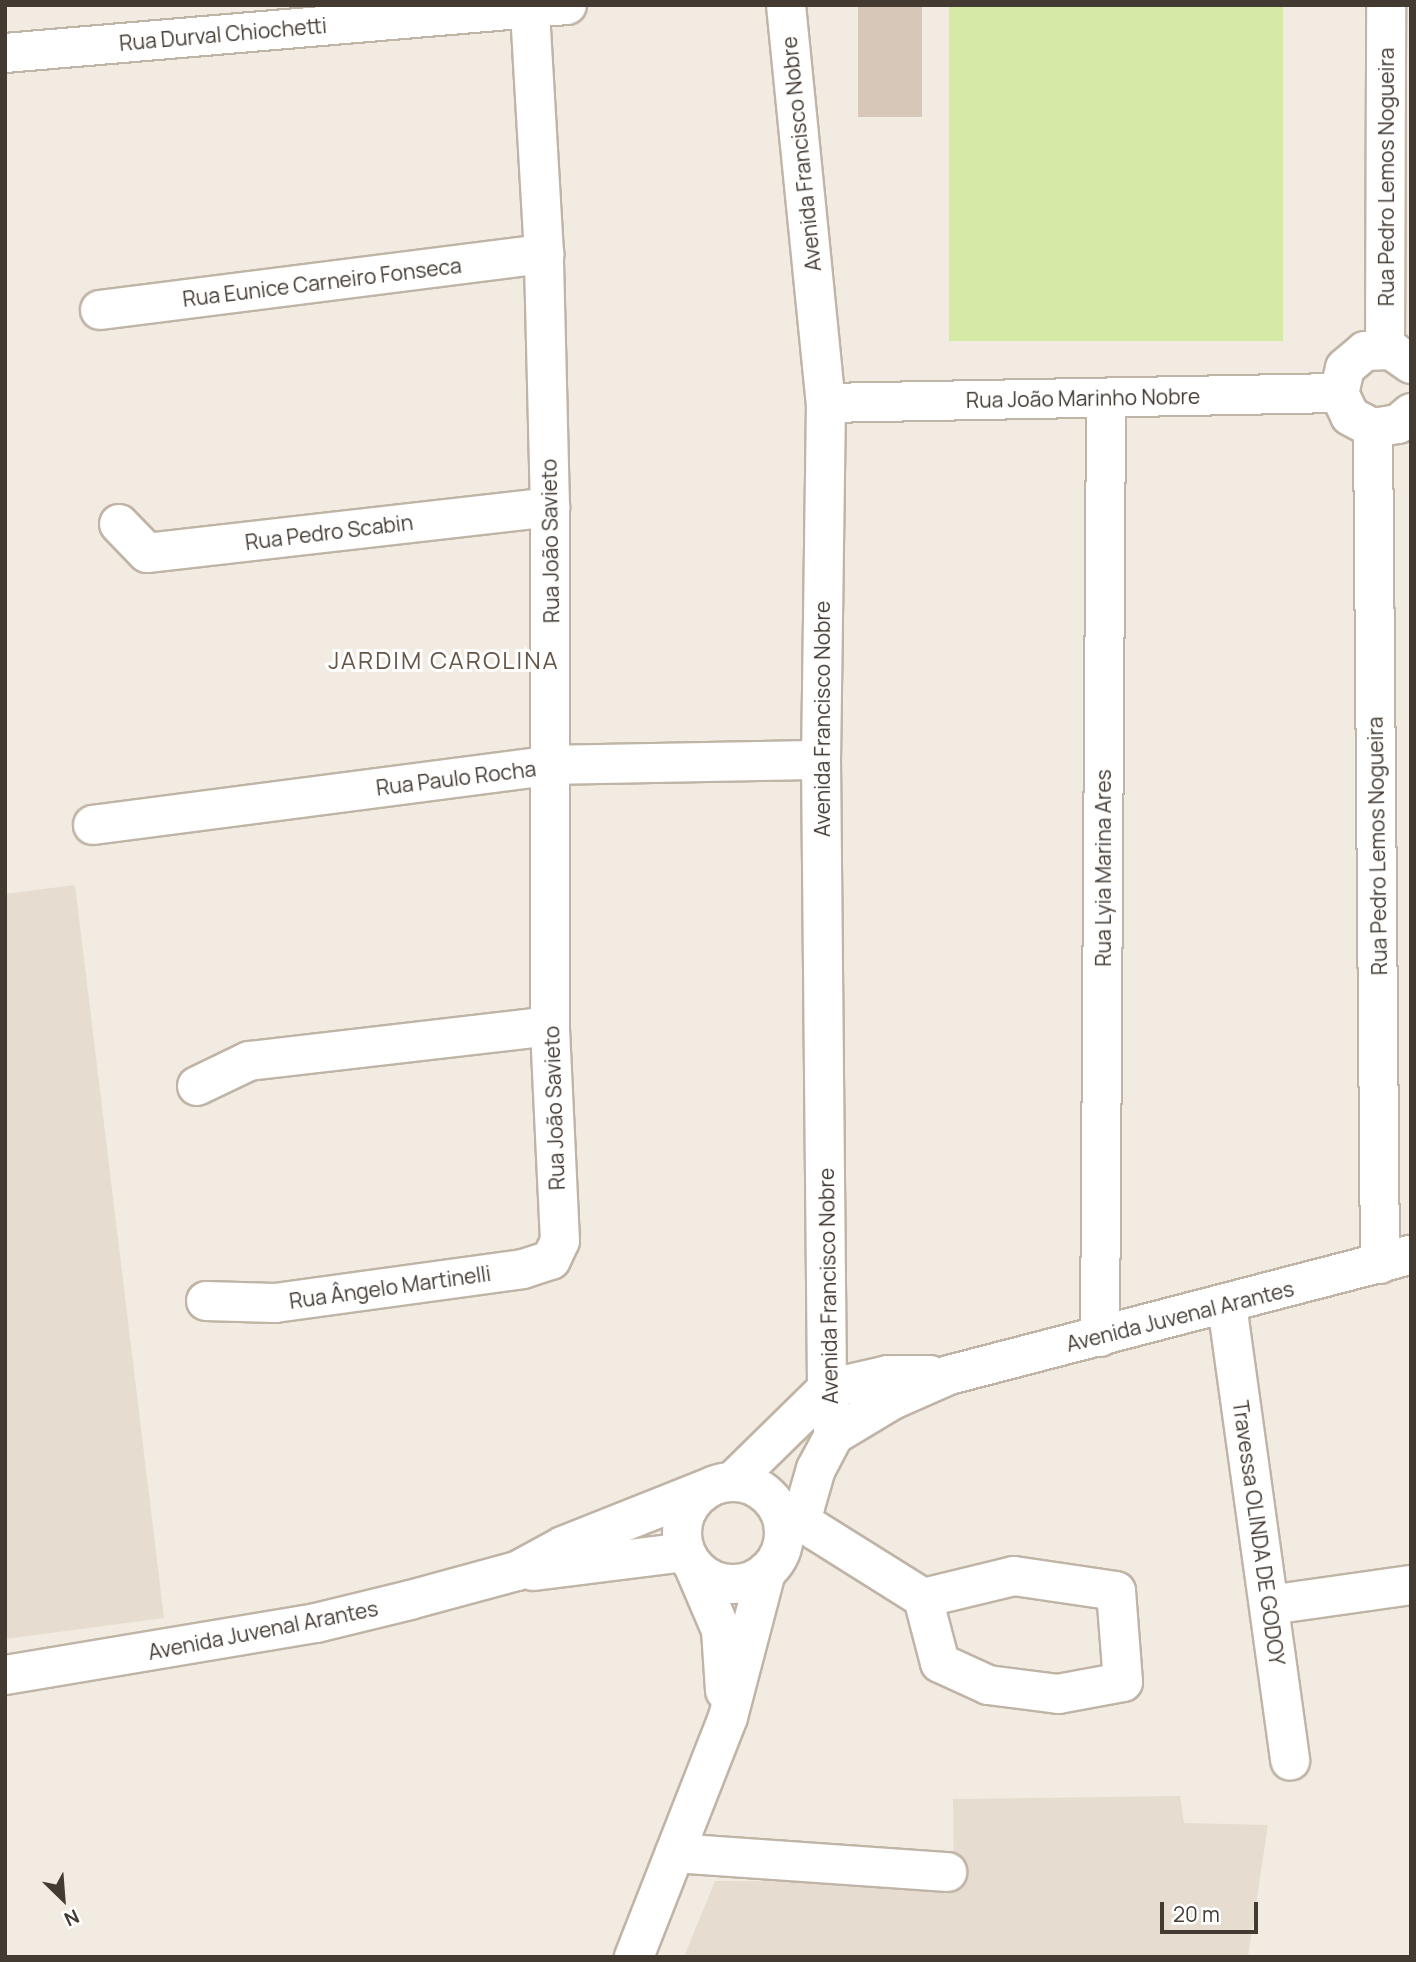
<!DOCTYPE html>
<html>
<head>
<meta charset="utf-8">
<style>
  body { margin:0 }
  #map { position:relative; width:1416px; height:1962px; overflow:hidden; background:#f2ebe1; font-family:Manrope,sans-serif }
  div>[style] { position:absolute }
  .residential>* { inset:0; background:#e6dccf }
  .green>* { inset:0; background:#d5eaa6; transform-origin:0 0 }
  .building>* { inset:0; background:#d7c7b9; transform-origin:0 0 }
  .roads { filter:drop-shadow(2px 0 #c0b4a6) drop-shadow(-2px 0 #c0b4a6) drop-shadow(0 2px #c0b4a6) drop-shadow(0 -2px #c0b4a6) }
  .minor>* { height:38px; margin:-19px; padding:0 19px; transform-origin:19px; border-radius:19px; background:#fff }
  .minor>.ring { margin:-19px; padding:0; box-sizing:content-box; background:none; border:38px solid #fff; border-radius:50% }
  span { translate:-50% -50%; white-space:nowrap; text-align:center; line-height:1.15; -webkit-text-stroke:6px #fff; paint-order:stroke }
  .street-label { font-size:21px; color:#433a32 }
  .quarter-label { font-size:24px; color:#675648; letter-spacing:2px }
  .frame { position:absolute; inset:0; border:7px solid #433a32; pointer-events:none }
  .north { position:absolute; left:28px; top:1864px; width:70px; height:70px; -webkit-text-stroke:5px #fff; paint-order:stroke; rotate:155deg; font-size:19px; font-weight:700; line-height:28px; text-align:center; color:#433a32 }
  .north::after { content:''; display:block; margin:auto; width:24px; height:32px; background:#433a32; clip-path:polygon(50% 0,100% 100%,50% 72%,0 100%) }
  .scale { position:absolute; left:1160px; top:1902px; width:98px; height:32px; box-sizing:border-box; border:4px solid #433a32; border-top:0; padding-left:9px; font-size:21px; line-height:24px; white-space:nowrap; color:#433a32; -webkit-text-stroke:5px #fff; paint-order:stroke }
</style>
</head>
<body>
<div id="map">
  <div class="residential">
    <i style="clip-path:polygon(75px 885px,164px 1618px,5px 1639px,5px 894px)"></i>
    <i style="clip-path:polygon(1180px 1796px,1184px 1823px,1268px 1825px,1248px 1957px,684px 1957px,715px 1881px,954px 1882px,953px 1799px)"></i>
  </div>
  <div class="green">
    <i style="left:949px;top:5px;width:334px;height:336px"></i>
  </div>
  <div class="building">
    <i style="left:858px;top:5px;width:64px;height:112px"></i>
  </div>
  <div class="roads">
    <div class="minor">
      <i style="left:786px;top:5px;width:400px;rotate:84.3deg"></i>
      <i style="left:826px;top:403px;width:357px;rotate:90.8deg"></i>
      <i style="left:821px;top:760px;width:629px;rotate:89.45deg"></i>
      <i style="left:827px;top:1389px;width:47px;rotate:81.3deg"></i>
      <i style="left:5px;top:53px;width:564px;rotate:-4.88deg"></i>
      <i style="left:100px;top:310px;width:448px;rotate:-7.2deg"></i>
      <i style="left:1385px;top:350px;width:345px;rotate:-89.8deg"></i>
      <i style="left:1411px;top:364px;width:24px;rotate:-145deg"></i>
      <i style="left:1391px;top:350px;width:26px;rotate:178deg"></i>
      <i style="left:1365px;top:351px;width:26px;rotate:140deg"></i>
      <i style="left:1345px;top:368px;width:26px;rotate:103deg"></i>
      <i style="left:1339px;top:393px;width:25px;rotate:64deg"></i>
      <i style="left:1350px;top:416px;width:26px;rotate:28deg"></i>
      <i style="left:1373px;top:428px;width:25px;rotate:-9deg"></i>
      <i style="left:1398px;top:424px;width:17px;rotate:-40deg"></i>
      <i style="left:826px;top:403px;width:513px;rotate:-1.12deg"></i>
      <i style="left:1373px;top:428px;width:836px;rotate:89.52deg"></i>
      <i style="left:119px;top:524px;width:40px;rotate:46deg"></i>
      <i style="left:147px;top:553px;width:406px;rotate:-6.5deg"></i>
      <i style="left:93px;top:825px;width:463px;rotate:-7.4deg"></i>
      <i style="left:552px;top:765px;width:269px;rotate:-1.1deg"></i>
      <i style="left:197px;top:1086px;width:58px;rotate:-25.7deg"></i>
      <i style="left:249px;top:1061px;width:303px;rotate:-6.6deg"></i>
      <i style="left:206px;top:1301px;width:69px;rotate:1.7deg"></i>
      <i style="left:275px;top:1303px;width:250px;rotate:-7.8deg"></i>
      <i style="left:523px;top:1269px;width:29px;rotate:-18deg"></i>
      <i style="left:551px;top:1260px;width:21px;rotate:-65deg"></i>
      <i style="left:560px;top:1241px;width:215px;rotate:-92.7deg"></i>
      <i style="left:550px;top:1026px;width:519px;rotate:-90deg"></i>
      <i style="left:550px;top:507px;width:253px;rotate:-91.4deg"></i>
      <i style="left:544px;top:254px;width:244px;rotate:-93.3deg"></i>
      <i style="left:1227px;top:1305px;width:460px;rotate:82.1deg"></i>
      <i style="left:1100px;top:1337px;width:939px;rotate:-89.63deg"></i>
      <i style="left:733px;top:1481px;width:132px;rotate:-44.4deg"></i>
      <i style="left:827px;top:1389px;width:63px;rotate:-12.9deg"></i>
      <i style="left:888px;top:1375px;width:42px"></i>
      <i class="ring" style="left:682px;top:1482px;width:64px;height:64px"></i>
      <i style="left:797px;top:1519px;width:149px;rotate:32.1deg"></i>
      <i style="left:923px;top:1598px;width:67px;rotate:75.3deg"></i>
      <i style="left:940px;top:1663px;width:53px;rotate:24.6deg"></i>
      <i style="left:988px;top:1685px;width:71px;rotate:7.3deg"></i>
      <i style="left:1058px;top:1694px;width:66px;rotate:-10.5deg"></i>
      <i style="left:1123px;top:1682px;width:91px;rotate:-94.4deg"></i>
      <i style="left:1116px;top:1591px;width:103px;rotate:-171.6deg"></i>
      <i style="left:1014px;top:1576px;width:94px;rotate:166.4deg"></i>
      <i style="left:785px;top:1529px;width:30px;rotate:-48deg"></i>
      <i style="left:805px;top:1507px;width:40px;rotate:-74deg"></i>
      <i style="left:816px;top:1469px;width:38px;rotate:-62deg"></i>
      <i style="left:834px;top:1435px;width:68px;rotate:-31.1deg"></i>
      <i style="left:892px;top:1400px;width:62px;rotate:-23.7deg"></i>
      <i style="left:949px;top:1375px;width:477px;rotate:-14.6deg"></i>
      <i style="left:694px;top:1567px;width:69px;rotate:66.8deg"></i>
      <i style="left:721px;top:1630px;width:61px;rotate:86.2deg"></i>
      <i style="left:533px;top:1571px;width:153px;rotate:-7.1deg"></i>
      <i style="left:1270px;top:1605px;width:142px;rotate:-8.1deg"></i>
      <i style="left:5px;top:1675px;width:315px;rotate:-9.5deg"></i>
      <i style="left:316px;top:1623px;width:97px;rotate:-13.7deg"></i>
      <i style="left:410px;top:1600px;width:111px;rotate:-15.2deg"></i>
      <i style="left:517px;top:1571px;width:52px;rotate:-28.5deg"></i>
      <i style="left:563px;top:1546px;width:152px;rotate:-21.7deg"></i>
      <i style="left:675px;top:1853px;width:273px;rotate:4deg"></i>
      <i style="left:634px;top:1957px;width:258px;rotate:-68.6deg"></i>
      <i style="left:728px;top:1717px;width:150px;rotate:-75.3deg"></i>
    </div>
  </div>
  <div class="street-label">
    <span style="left:223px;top:34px;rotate:-5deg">Rua Durval Chiochetti</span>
    <span style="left:801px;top:154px;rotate:-96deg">Avenida Francisco Nobre</span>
    <span style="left:1386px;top:177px;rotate:-90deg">Rua Pedro Lemos Nogueira</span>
    <span style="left:322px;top:282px;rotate:-7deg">Rua Eunice Carneiro Fonseca</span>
    <span style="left:1083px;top:398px;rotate:-1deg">Rua João Marinho Nobre</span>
    <span style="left:329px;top:532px;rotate:-7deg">Rua Pedro Scabin</span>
    <span style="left:550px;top:541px;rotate:-91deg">Rua João Savieto</span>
    <span style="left:822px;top:719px;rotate:-90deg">Avenida Francisco Nobre</span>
    <span style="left:456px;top:778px;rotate:-7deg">Rua Paulo Rocha</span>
    <span style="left:1377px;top:846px;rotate:-91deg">Rua Pedro Lemos Nogueira</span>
    <span style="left:1103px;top:868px;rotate:-90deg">Rua Lyia Marina Ares</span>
    <span style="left:554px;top:1108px;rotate:-92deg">Rua João Savieto</span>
    <span style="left:828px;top:1286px;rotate:-91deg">Avenida Francisco Nobre</span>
    <span style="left:390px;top:1287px;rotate:-8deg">Rua Ângelo Martinelli</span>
    <span style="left:1180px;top:1316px;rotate:-14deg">Avenida Juvenal Arantes</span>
    <span style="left:1259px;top:1533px;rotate:82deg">Travessa OLINDA DE GODOY</span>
    <span style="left:263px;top:1630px;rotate:-11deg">Avenida Juvenal Arantes</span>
  </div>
  <div class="quarter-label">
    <span style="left:444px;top:660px">JARDIM CAROLINA</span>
  </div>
  <div class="frame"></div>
  <div class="north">N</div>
  <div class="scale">20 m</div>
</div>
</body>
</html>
